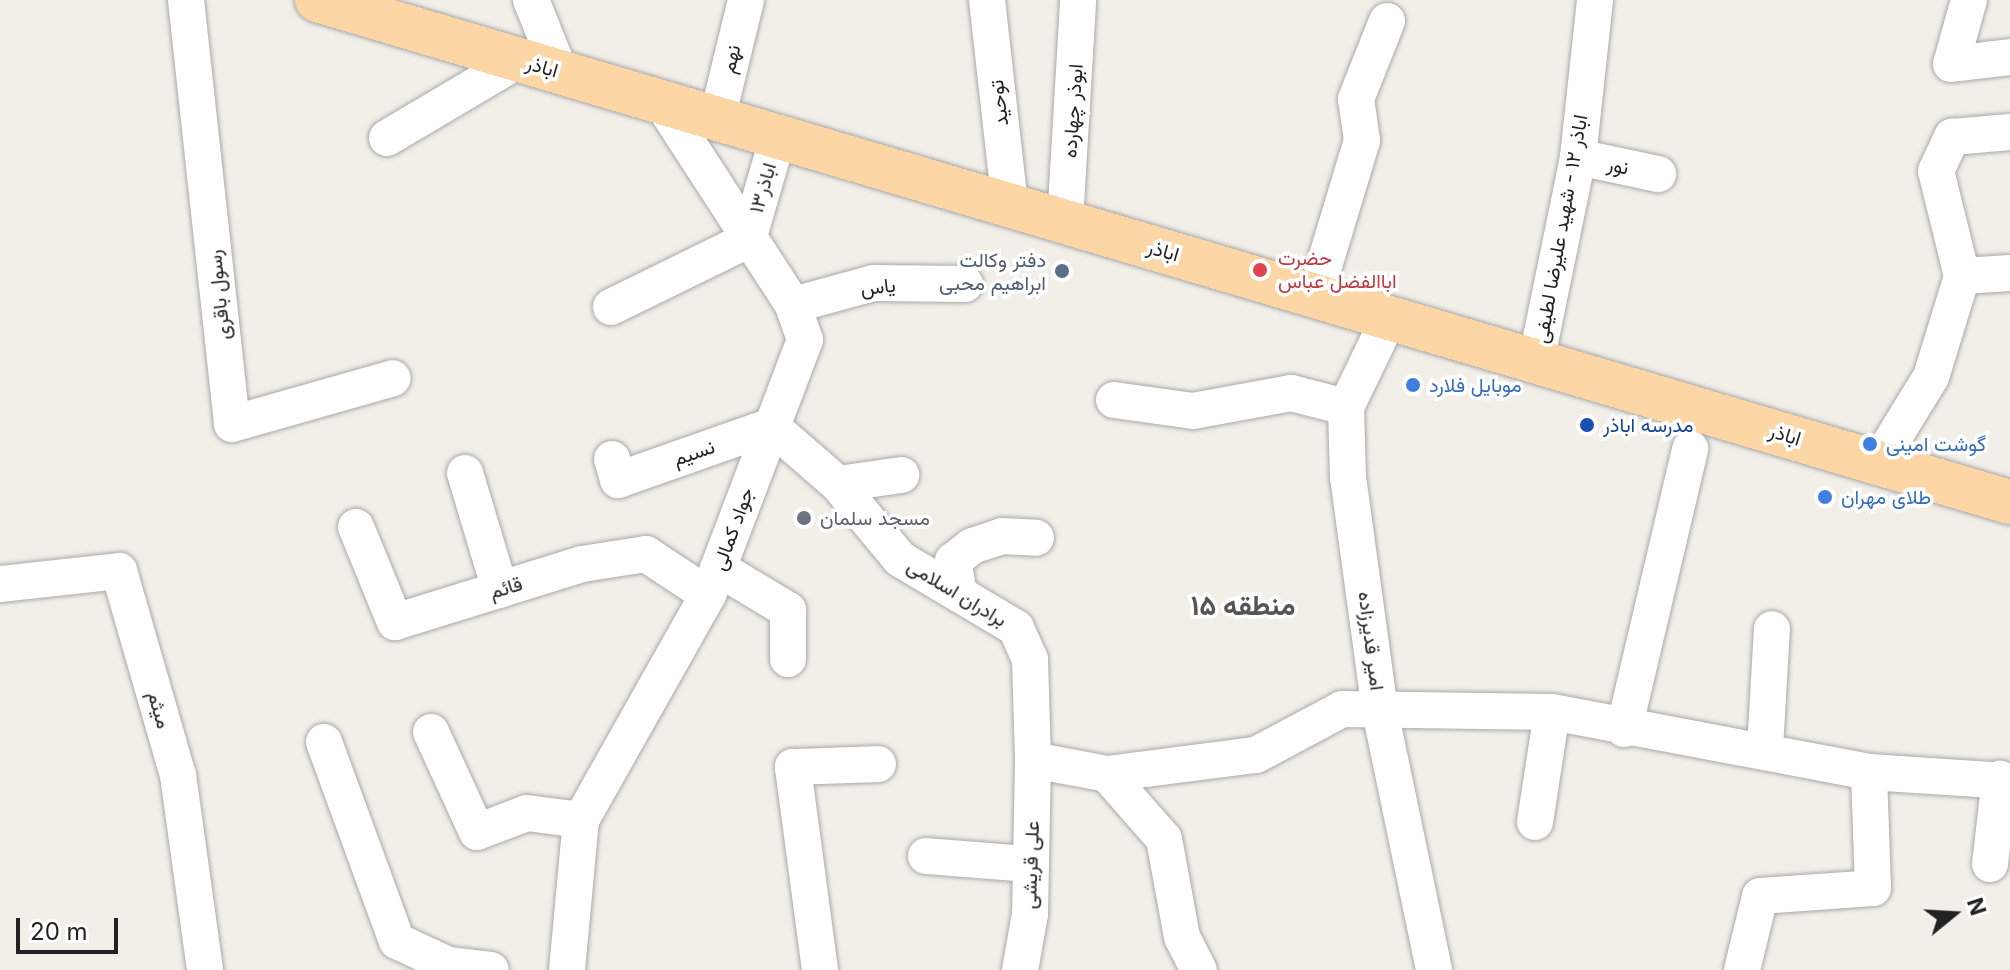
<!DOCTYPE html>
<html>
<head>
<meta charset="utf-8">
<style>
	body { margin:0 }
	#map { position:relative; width:2010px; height:970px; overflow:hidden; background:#f2efe9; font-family:Inter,Vazirmatn,sans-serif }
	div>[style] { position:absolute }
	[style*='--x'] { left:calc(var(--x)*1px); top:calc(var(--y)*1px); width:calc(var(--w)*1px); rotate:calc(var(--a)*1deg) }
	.roads { filter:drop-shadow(0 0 2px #a9a9a9) drop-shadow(0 0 2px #a9a9a9) }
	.minor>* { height:36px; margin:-18px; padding:0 18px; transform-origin:18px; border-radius:18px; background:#fff }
	.major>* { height:44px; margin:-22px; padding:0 22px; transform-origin:22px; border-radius:22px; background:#fcd6a4 }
	.dots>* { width:22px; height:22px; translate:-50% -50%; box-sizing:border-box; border:4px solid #fff; border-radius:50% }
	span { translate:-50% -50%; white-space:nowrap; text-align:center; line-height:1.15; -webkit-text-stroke:7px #fff; paint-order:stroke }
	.street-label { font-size:20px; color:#222 }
	.health-label { font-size:20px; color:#be3a42 }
	.left { translate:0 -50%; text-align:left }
	.service-label { font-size:20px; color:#4e5e75 }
	.right { translate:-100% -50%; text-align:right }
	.shop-label { font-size:20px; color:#366cbe }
	.transit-label { font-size:20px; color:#164399 }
	.worship-label { font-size:20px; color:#5b616d }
	.district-label { font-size:28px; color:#555; font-weight:700 }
	.north { position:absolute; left:1914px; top:874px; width:80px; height:80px; -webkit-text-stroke:6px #fff; paint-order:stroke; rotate:72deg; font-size:22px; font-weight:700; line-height:32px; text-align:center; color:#222 }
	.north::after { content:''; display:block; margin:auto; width:28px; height:36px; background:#222; clip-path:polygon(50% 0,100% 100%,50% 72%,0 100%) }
	.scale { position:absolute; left:16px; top:918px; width:102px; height:36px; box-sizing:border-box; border:4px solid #222; border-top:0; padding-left:10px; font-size:24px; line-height:28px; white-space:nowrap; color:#222; -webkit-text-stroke:6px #fff; paint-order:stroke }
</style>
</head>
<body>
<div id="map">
	<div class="roads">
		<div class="minor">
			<div style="--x:186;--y:0;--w:426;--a:83.8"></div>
			<div style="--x:232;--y:424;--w:167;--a:-15.9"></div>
			<div style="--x:531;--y:0;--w:78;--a:68.1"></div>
			<div style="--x:987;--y:0;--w:206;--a:83.6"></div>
			<div style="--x:1969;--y:0;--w:66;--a:105.7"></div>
			<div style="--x:1951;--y:64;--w:59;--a:-6.8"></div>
			<div style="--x:717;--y:119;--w:122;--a:-76.3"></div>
			<div style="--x:387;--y:138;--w:153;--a:-30.6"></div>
			<div style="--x:1578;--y:157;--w:82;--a:12"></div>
			<div style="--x:1065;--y:222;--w:222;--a:-86.6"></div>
			<div style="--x:1962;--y:276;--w:108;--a:-103.9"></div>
			<div style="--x:1936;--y:171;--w:38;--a:-65"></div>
			<div style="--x:1952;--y:137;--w:58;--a:-4.9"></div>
			<div style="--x:1315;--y:296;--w:163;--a:-73.2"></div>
			<div style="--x:1362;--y:140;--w:41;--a:-98.3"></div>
			<div style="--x:1356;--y:99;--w:84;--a:-68.3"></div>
			<div style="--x:793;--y:305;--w:84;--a:-15.2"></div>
			<div style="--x:874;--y:283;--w:91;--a:0.6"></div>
			<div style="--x:611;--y:307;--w:153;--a:-26.1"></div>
			<div style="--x:748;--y:240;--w:107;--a:-73.8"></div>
			<div style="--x:1389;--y:318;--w:99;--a:115.8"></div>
			<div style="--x:1346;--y:407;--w:70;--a:88.4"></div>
			<div style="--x:1348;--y:477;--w:236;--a:82.2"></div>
			<div style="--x:1380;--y:711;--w:265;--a:78.2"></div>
			<div style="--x:1536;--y:362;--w:209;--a:-78.4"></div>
			<div style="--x:1578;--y:157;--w:158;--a:-83.8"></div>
			<div style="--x:1114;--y:400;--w:80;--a:7.9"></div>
			<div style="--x:1193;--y:411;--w:100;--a:-10.4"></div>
			<div style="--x:1291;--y:393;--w:57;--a:14.3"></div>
			<div style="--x:612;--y:459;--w:22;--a:74"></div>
			<div style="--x:618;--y:480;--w:162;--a:-19.4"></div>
			<div style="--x:771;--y:426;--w:89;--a:40.9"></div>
			<div style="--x:838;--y:484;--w:97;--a:50.4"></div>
			<div style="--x:900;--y:559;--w:135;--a:30.7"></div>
			<div style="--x:1016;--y:628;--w:34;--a:66"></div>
			<div style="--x:1030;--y:659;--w:101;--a:88.3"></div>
			<div style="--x:1033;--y:760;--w:154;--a:91.1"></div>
			<div style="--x:1030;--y:914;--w:57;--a:100.1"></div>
			<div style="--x:1878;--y:463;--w:101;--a:-58.4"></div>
			<div style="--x:1931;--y:377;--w:106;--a:-72.9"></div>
			<div style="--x:1962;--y:276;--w:48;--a:-3.6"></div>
			<div style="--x:465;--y:473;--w:122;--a:73.3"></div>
			<div style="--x:838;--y:484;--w:64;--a:-8.1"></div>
			<div style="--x:356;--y:527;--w:103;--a:67.7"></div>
			<div style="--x:395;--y:622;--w:196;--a:-17.2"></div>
			<div style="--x:582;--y:564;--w:65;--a:-8.9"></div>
			<div style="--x:646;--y:554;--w:74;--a:33.5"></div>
			<div style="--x:718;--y:568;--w:82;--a:31"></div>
			<div style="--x:788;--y:610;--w:49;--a:90"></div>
			<div style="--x:0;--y:584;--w:120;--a:-6.2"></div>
			<div style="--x:119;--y:571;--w:212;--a:73.9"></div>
			<div style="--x:178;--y:775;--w:197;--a:82.1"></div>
			<div style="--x:959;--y:594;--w:34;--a:-100"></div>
			<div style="--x:953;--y:561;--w:24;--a:-38"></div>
			<div style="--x:972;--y:546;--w:32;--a:-18"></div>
			<div style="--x:1002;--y:536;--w:34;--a:3"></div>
			<div style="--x:1624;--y:729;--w:288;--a:-76.7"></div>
			<div style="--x:431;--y:732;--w:110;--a:65.3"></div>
			<div style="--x:477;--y:832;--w:53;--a:-20.8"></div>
			<div style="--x:527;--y:813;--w:54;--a:7.4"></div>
			<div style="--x:324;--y:742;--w:212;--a:69.9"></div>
			<div style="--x:397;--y:941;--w:56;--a:25.2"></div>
			<div style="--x:448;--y:965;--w:43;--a:6.6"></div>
			<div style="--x:1765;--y:749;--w:120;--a:-86.7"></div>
			<div style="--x:1033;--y:760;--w:75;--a:10.7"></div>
			<div style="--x:1107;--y:774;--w:86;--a:48.8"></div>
			<div style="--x:1164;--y:839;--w:100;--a:79.6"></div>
			<div style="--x:1182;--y:937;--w:37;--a:63"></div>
			<div style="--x:1107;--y:774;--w:150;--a:-7.3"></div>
			<div style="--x:1256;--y:755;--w:98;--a:-28.1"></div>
			<div style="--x:1342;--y:709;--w:210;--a:0.8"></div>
			<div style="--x:1552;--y:712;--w:323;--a:10.7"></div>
			<div style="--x:1869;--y:772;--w:141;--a:3.7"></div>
			<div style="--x:1535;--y:822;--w:111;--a:-81.2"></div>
			<div style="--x:926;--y:856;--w:102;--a:4.5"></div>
			<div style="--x:1990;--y:864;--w:86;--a:-83.3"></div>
			<div style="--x:567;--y:970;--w:151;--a:-84.7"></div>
			<div style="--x:581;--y:820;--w:258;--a:-60.6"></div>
			<div style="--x:708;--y:595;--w:273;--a:-69.2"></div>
			<div style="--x:805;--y:340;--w:37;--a:-109"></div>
			<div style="--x:793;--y:305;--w:241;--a:-123"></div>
			<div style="--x:820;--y:970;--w:205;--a:-97.6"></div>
			<div style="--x:793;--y:767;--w:85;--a:-2"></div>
			<div style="--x:1742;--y:970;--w:76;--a:-76.3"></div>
			<div style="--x:1760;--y:896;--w:113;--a:-4"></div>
			<div style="--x:1873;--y:888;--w:116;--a:-92"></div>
		</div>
		<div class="major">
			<div style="--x:317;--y:0;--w:1766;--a:16.52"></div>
		</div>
	</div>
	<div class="dots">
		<div style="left:1260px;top:270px;background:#e0444e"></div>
		<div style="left:1062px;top:271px;background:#5c6f8a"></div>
		<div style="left:1413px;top:385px;background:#3f7fe0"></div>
		<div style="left:1587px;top:425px;background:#1a4fb4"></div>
		<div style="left:1870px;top:444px;background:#3f7fe0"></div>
		<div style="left:1825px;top:497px;background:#3f7fe0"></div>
		<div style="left:804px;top:518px;background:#6b7280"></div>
	</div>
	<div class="street-label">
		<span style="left:731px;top:59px;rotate:-76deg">نهم</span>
		<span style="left:542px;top:67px;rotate:16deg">اباذر</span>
		<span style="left:999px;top:103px;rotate:-97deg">توحید</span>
		<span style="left:1073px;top:111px;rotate:-86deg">ابوذر چهارده</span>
		<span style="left:1618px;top:166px;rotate:12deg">نور</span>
		<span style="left:763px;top:188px;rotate:-74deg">اباذر۱۳</span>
		<span style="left:1561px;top:229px;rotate:-80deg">اباذر ۱۲ - شهید علیرضا لطیفی</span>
		<span style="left:1163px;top:251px;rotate:16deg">اباذر</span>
		<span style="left:878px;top:287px;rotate:-6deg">یاس</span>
		<span style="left:219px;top:295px;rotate:-96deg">رسول باقری</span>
		<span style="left:1785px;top:435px;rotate:17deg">اباذر</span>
		<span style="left:694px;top:453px;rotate:-19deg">نسیم</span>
		<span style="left:733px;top:529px;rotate:-70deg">جواد کمالی</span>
		<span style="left:506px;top:588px;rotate:-17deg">قائم</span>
		<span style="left:957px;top:593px;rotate:31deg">برادران اسلامی</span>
		<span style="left:1371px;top:641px;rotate:83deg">امیر قدیرزاده</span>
		<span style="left:159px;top:710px;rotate:74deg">میثم</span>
		<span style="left:1031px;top:865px;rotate:-88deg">علی قریشی</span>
	</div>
	<div class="health-label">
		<span class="left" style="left:1278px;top:270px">حضرت<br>اباالفضل عباس</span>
	</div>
	<div class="service-label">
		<span class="right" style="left:1046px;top:272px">دفتر وکالت<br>ابراهیم محبی</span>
	</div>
	<div class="shop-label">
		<span class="left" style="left:1429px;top:385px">موبایل فلارد</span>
		<span class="left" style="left:1886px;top:444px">گوشت امینی</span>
		<span class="left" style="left:1841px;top:497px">طلای مهران</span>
	</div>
	<div class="transit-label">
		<span class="left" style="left:1603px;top:425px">مدرسه اباذر</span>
	</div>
	<div class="worship-label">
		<span class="left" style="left:820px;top:518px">مسجد سلمان</span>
	</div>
	<div class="district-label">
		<span style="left:1243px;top:605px">منطقه ۱۵</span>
	</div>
	<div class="north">N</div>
	<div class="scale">20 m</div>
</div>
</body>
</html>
